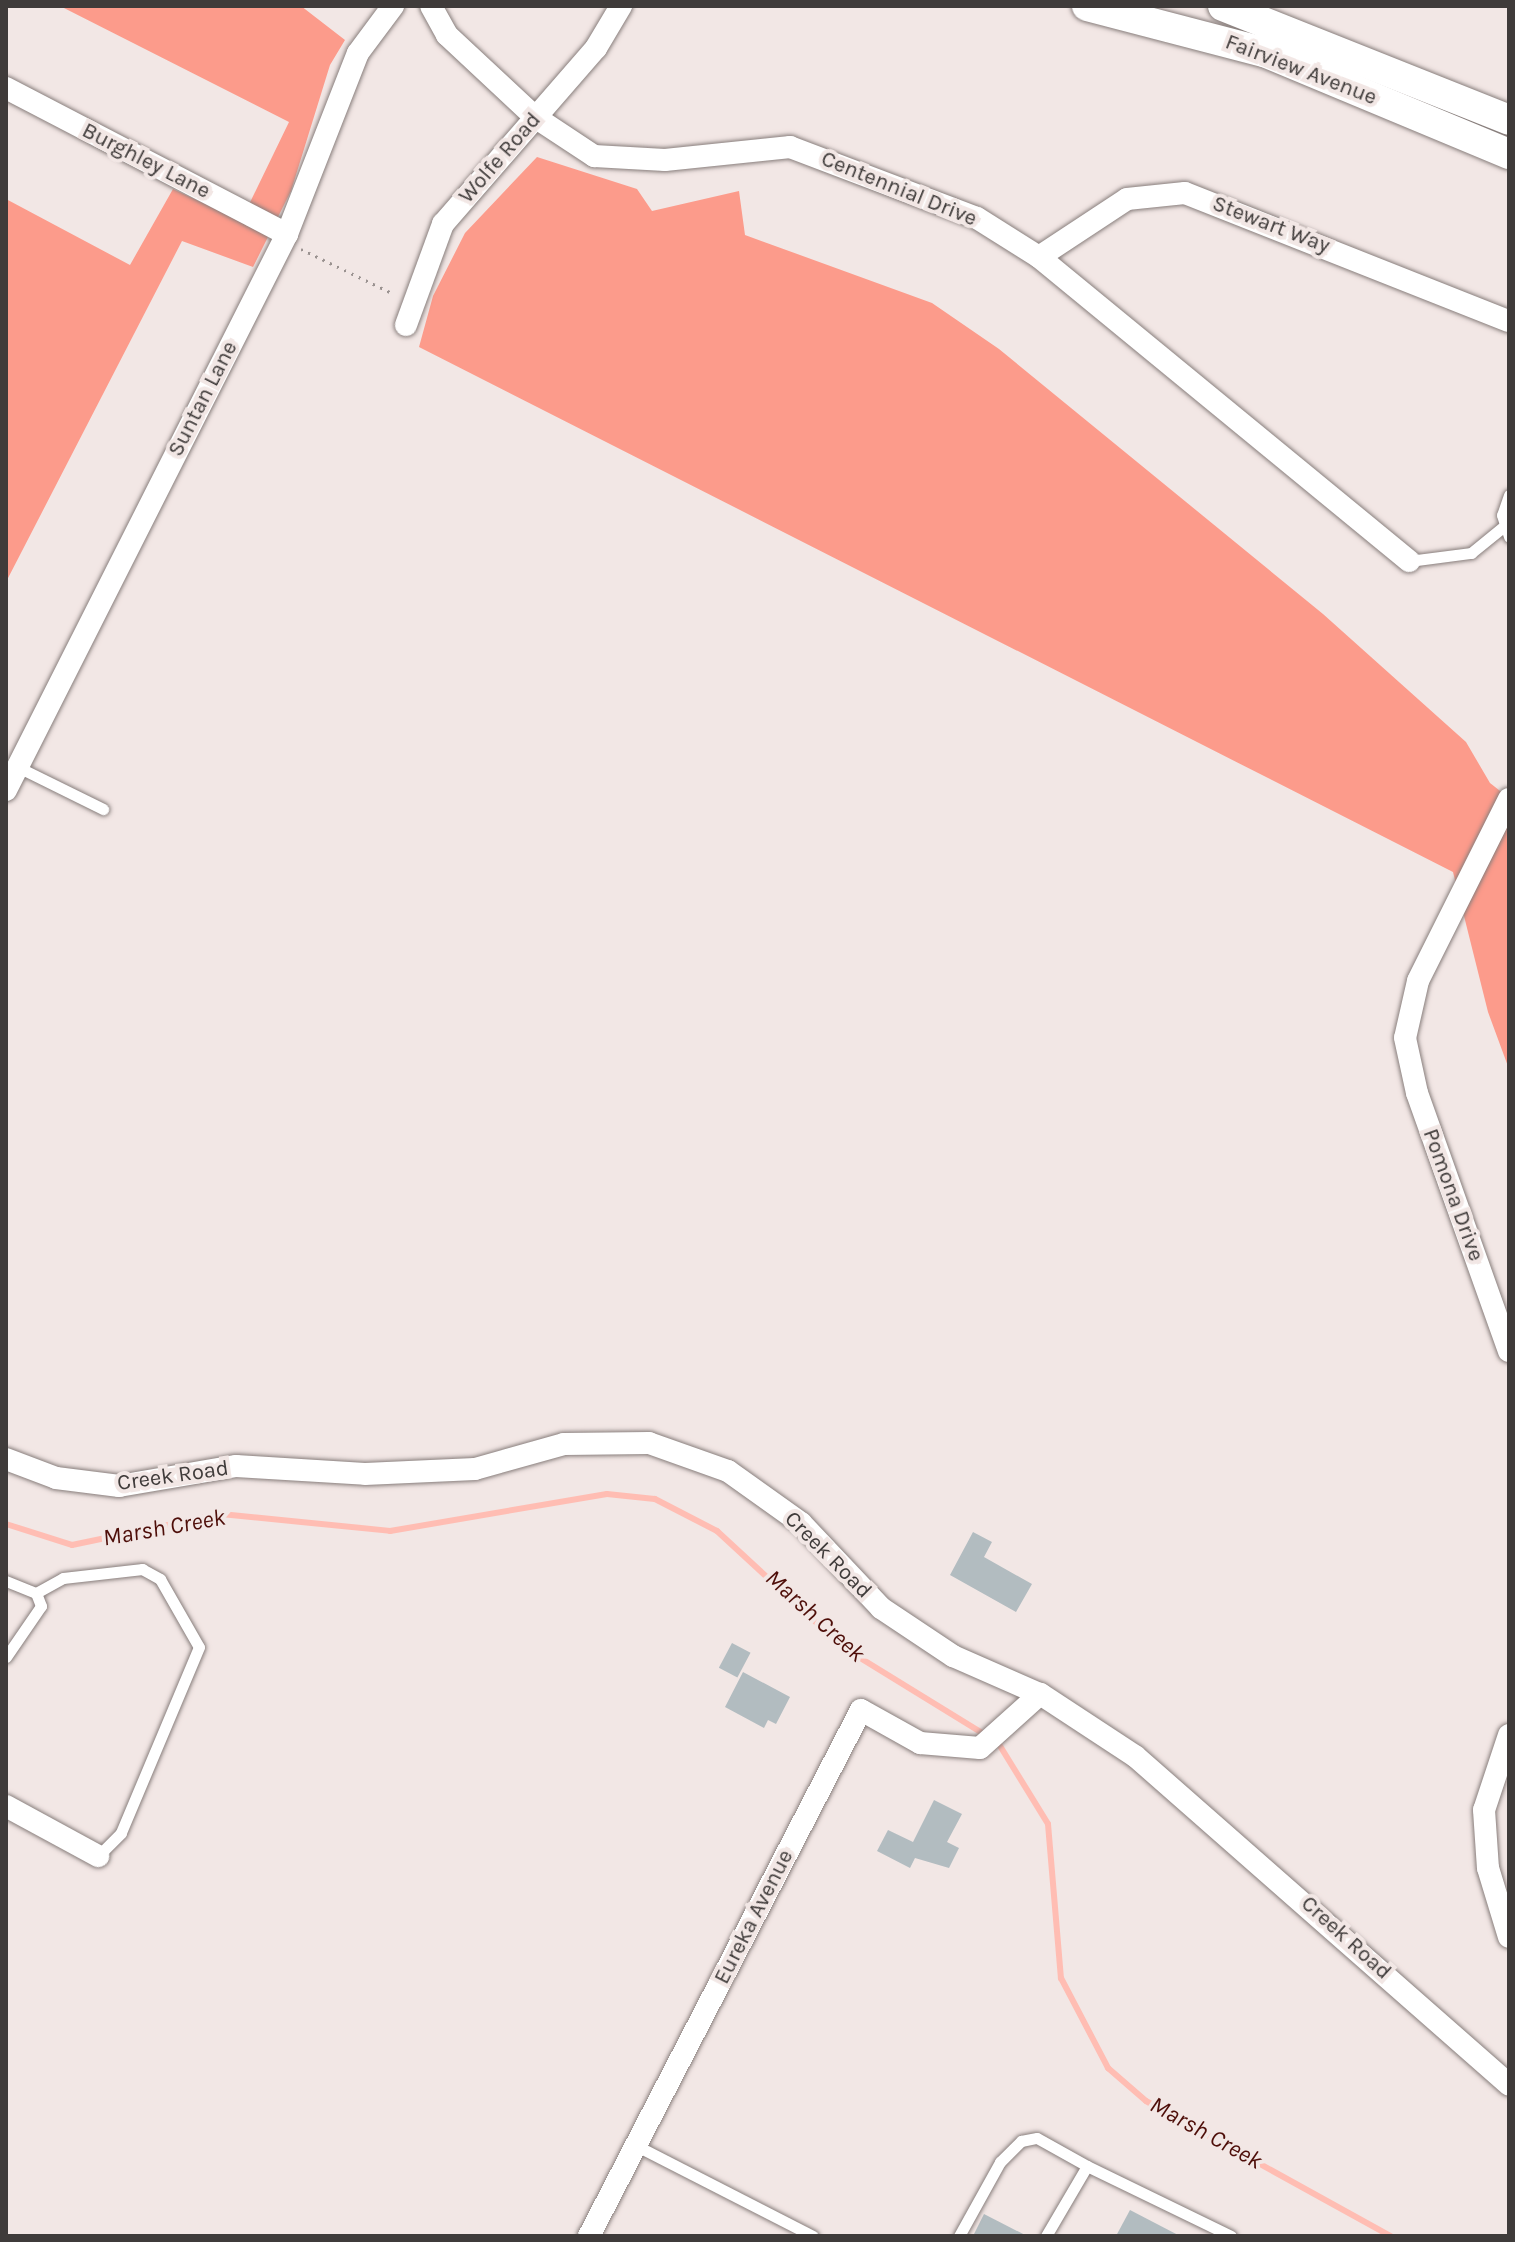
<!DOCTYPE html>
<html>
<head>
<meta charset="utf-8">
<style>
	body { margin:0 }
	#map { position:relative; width:1515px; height:2242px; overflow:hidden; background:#f2e7e5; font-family:Karla,sans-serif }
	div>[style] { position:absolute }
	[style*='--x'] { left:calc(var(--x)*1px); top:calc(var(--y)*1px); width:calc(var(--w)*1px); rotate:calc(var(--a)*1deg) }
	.green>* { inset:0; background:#fc9b8b }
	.stream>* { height:6px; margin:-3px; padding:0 3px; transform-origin:3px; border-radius:3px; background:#ffbdb3 }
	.building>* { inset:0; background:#b2bcc0; transform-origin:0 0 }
	.path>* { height:3px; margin-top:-1.5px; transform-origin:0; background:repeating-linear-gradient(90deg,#9a9290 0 2px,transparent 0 8px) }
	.roads { filter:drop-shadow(0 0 2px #887e7c) drop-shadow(0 0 2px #887e7c) }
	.lane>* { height:11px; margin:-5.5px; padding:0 5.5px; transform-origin:5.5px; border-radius:5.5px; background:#fff }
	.street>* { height:22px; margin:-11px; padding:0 11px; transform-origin:11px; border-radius:11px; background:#fff }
	.secondary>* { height:30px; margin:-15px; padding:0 15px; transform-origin:15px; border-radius:15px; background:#fff }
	span { translate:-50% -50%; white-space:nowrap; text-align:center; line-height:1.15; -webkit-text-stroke:8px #f2e7e5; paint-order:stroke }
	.street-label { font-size:22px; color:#3f3b3a }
	.water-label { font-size:24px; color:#4e0e09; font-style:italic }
	.frame { position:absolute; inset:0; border:8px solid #3f3b3a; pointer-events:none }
</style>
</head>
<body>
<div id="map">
	<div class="green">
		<div style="clip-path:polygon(60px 6px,301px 6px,345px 40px,330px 65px,291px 191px,253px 267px,182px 241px,6px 582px,6px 199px,130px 265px,173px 189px,241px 221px,289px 122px)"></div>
		<div style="clip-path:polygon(537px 157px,637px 189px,652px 211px,739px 191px,745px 235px,932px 303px,999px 349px,1323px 614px,1466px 742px,1490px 783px,1509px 798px,1509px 1069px,1488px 1012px,1453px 872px,419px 347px,433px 296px,465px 233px)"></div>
	</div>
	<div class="stream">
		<div style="--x:6;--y:1524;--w:69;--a:17.7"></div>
		<div style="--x:72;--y:1545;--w:152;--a:-11.8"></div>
		<div style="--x:221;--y:1514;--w:170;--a:5.7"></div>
		<div style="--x:390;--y:1531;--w:220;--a:-9.7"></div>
		<div style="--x:607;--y:1494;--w:48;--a:5.9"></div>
		<div style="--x:655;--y:1499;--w:70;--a:27.3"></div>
		<div style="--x:717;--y:1531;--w:173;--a:42.7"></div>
		<div style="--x:844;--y:1648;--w:168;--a:31.6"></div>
		<div style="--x:997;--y:1741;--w:97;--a:58.4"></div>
		<div style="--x:1048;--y:1824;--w:155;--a:85.2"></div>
		<div style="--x:1061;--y:1978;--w:102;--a:62.4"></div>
		<div style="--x:1108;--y:2068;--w:50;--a:41"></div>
		<div style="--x:1146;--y:2101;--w:280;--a:28.9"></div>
	</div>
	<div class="building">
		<div style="clip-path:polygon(973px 1532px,992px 1542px,984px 1557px,1032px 1584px,1016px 1612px,950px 1575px)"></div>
		<div style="left:732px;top:1643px;width:21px;height:28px;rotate:28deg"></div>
		<div style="clip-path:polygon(743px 1672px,790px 1697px,776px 1724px,768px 1720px,764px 1728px,725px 1707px)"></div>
		<div style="clip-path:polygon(934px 1800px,962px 1814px,947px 1842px,959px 1848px,949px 1868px,915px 1858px,910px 1868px,877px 1851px,888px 1830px,913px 1842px)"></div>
		<div style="clip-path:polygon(1130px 2210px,1180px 2236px,1116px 2236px)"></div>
		<div style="clip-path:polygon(984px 2214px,1027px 2236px,973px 2236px)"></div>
	</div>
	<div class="path">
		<div style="--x:301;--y:249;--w:103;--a:25.8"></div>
	</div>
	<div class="roads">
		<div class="lane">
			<div style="--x:1509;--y:495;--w:21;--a:109"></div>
			<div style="--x:1502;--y:515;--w:23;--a:72"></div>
			<div style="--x:1409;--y:561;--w:63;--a:-7.4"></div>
			<div style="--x:1471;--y:553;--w:41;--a:-39.1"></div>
			<div style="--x:18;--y:767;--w:95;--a:26.3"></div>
			<div style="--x:6;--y:1581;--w:32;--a:22"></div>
			<div style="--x:36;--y:1593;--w:14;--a:69"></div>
			<div style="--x:41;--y:1606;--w:62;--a:124.5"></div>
			<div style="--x:36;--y:1593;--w:31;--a:-29"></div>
			<div style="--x:63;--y:1578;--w:80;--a:-6.5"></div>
			<div style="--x:142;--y:1569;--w:21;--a:29"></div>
			<div style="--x:160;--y:1579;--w:78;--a:60.2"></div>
			<div style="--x:199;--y:1647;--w:202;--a:112.8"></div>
			<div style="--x:121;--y:1833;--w:33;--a:135"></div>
			<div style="--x:635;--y:2145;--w:200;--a:27.1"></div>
			<div style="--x:1087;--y:2166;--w:160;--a:25.9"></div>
			<div style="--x:959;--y:2236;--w:85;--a:-61"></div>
			<div style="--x:1000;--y:2162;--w:30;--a:-45"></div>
			<div style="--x:1021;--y:2141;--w:16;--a:-11"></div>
			<div style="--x:1037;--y:2138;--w:57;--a:29.2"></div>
			<div style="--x:1087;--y:2166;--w:81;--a:120.4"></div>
		</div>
		<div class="street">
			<div style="--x:431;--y:6;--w:33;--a:61"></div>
			<div style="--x:447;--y:35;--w:120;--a:43"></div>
			<div style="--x:535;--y:117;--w:71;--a:33.5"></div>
			<div style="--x:594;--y:156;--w:71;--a:3.2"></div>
			<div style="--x:665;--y:160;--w:126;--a:-5.9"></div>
			<div style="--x:790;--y:147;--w:200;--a:20.8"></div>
			<div style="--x:977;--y:218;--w:73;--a:32.2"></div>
			<div style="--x:1039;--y:257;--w:479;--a:39.4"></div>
			<div style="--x:6;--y:88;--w:317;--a:27.5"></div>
			<div style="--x:1039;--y:257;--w:105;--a:-33.4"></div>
			<div style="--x:1127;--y:199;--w:58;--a:-5.9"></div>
			<div style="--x:1185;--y:193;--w:348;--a:21.6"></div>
			<div style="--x:406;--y:325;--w:108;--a:-69.9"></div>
			<div style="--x:443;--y:224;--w:233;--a:-49"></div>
			<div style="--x:596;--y:48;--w:49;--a:-59.2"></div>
			<div style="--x:6;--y:790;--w:623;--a:-63.19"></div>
			<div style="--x:287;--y:234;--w:194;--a:-68.6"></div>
			<div style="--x:358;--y:53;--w:59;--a:-53.3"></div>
			<div style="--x:1509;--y:799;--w:203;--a:116.6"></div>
			<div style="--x:1418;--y:981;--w:58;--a:102.8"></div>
			<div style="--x:1405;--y:1038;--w:56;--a:77.7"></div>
			<div style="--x:1417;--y:1093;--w:274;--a:70.4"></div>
			<div style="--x:6;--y:1459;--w:53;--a:20.8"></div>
			<div style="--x:56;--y:1478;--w:64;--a:7.2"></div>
			<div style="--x:119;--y:1486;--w:119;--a:-9.7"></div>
			<div style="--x:236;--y:1466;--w:129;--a:3.5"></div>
			<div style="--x:365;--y:1474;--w:110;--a:-2.6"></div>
			<div style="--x:475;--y:1469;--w:92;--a:-15.7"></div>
			<div style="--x:564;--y:1444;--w:85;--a:-0.7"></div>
			<div style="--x:649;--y:1443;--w:84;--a:19.5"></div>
			<div style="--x:728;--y:1471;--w:90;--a:35.5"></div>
			<div style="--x:801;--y:1523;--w:117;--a:46.7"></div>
			<div style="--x:881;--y:1608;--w:87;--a:33.7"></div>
			<div style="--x:953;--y:1656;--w:97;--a:23.7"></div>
			<div style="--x:1042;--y:1695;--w:111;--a:33.3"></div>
			<div style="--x:1135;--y:1756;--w:498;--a:41.3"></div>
			<div style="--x:1509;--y:1735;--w:79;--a:108.4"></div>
			<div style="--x:1484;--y:1810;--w:58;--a:86.1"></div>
			<div style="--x:1488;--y:1868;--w:72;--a:73.1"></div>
			<div style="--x:6;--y:1806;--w:105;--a:28.5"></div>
			<div style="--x:589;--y:2236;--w:592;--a:-62.66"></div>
			<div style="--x:861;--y:1710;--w:68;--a:29.2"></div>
			<div style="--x:920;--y:1743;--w:60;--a:4.8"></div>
			<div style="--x:980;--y:1748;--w:81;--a:-42"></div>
		</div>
		<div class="secondary">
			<div style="--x:1087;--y:6;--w:183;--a:14.6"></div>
			<div style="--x:1264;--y:52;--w:265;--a:22.6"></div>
			<div style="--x:1223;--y:6;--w:308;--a:21.7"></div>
		</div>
	</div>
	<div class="street-label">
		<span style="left:1301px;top:70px;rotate:21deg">Fairview Avenue</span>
		<span style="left:500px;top:158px;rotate:-49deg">Wolfe Road</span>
		<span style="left:146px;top:161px;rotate:27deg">Burghley Lane</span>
		<span style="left:899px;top:189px;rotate:22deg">Centennial Drive</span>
		<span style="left:1271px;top:225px;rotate:21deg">Stewart Way</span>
		<span style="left:203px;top:399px;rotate:-63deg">Suntan Lane</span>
		<span style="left:1453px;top:1195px;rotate:70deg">Pomona Drive</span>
		<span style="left:173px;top:1476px;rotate:-8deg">Creek Road</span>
		<span style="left:828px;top:1555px;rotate:45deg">Creek Road</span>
		<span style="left:754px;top:1917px;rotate:-63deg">Eureka Avenue</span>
		<span style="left:1346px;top:1938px;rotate:42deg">Creek Road</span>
	</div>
	<div class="water-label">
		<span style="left:164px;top:1528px;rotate:-10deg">Marsh Creek</span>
		<span style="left:815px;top:1616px;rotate:42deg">Marsh Creek</span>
		<span style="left:1206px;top:2133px;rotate:29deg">Marsh Creek</span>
	</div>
	<div class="frame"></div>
</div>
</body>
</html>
